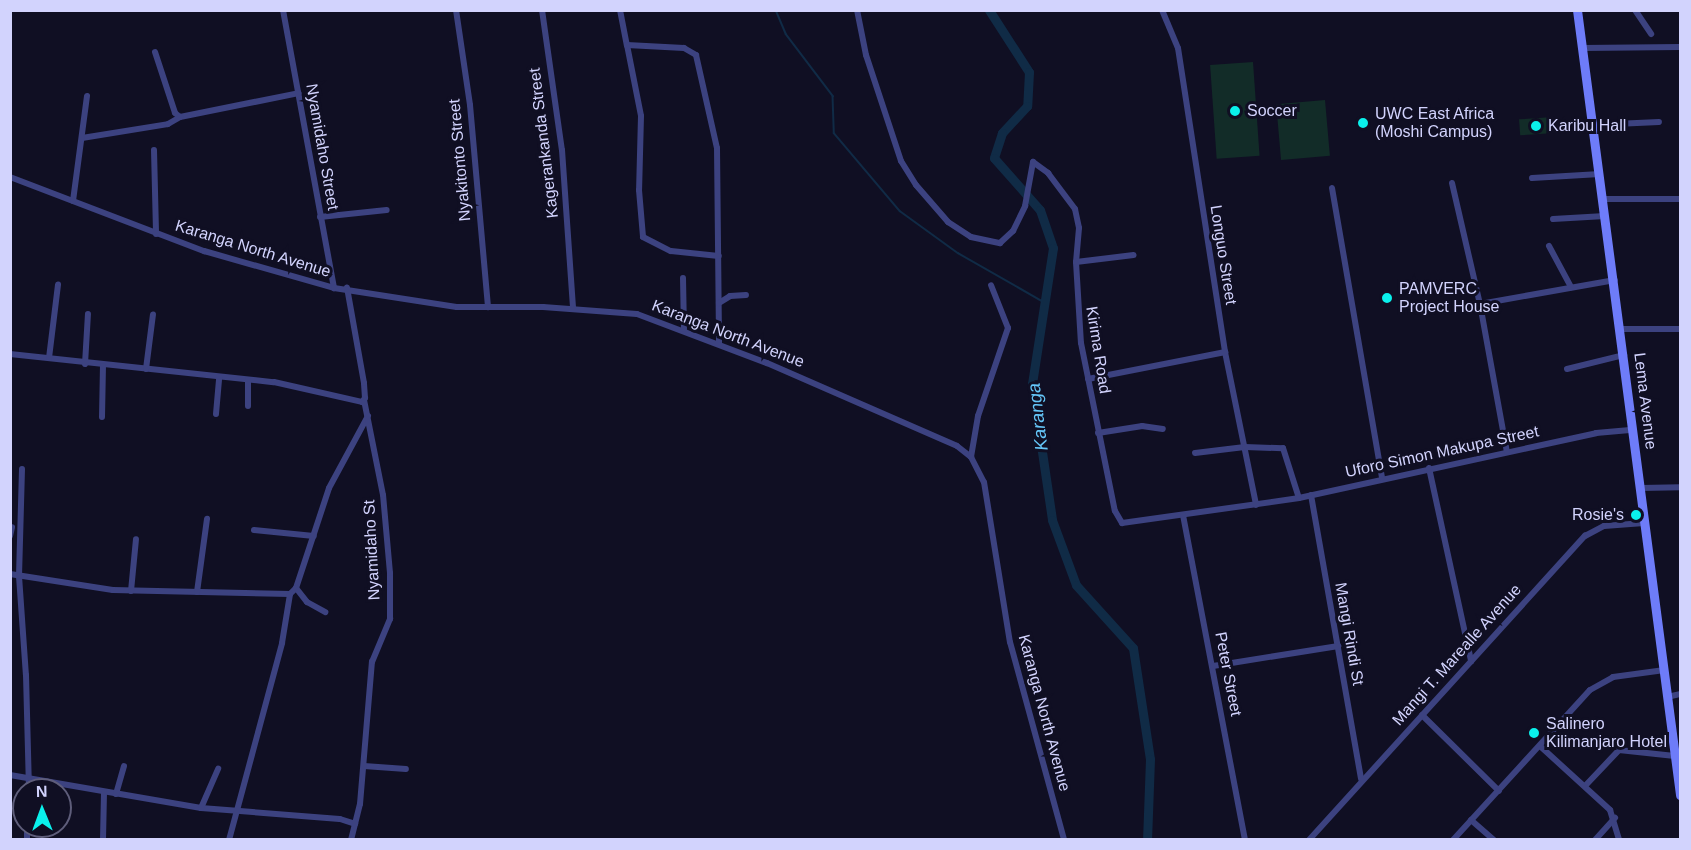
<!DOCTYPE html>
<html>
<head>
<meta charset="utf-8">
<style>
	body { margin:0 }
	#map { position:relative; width:1691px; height:850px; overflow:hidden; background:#100f23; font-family:Helvetica,sans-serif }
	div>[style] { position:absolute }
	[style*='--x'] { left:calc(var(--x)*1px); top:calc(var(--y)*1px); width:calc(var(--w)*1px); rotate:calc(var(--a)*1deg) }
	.green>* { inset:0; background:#122c28; transform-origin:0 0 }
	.stream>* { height:1.5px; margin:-0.75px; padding:0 0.75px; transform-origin:0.75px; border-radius:0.75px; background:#102b46 }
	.river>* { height:9px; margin:-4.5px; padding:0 4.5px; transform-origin:4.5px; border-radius:4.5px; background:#102b46 }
	.minor>* { height:6px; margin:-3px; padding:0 3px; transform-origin:3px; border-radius:3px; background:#3c4280 }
	.secondary>* { height:9px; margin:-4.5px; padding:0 4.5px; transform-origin:4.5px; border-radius:4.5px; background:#6e7cf9 }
	.dots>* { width:16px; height:16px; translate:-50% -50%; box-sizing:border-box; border:3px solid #100f23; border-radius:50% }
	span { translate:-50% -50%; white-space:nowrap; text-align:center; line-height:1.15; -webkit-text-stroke:6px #100f23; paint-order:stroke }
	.poi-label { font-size:16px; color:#d2d3fd }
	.left { translate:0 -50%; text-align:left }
	.right { translate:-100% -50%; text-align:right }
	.street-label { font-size:16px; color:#d2d3fd }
	.water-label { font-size:18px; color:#65c6f8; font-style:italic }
	.frame { position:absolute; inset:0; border:12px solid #d2d3fd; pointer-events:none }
	.north { position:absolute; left:12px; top:778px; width:60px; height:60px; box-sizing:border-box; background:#100f23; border:2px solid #5e5d7a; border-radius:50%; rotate:359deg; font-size:16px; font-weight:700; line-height:24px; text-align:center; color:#d2d3fd }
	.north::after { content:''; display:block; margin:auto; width:21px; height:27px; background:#0af1ec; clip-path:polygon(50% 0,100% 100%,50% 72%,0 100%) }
</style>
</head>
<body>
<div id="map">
	<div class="green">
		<div style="left:1253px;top:62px;width:94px;height:43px;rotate:86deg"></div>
		<div style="left:1325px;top:100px;width:56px;height:49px;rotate:85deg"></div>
		<div style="left:1553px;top:117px;width:16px;height:34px;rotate:86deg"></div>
	</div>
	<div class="stream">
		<div style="--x:776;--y:10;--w:26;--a:67"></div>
		<div style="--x:786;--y:34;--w:78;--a:52.8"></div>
		<div style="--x:833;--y:96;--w:37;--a:88"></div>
		<div style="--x:834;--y:133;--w:102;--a:49.8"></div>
		<div style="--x:900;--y:211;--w:72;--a:35.9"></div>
		<div style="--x:958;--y:253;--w:97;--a:29.7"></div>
	</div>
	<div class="river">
		<div style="--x:989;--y:10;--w:74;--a:57.2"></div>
		<div style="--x:1029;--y:72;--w:34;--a:93"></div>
		<div style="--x:1027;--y:106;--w:37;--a:133"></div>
		<div style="--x:1002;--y:133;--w:26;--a:108"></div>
		<div style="--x:994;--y:158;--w:69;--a:48.5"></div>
		<div style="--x:1040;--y:210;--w:40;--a:71.1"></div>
		<div style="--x:1053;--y:248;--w:138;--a:98.8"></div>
		<div style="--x:1032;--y:384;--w:137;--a:81.6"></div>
		<div style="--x:1052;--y:520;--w:69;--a:69.7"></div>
		<div style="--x:1076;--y:585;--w:85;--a:47.9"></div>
		<div style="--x:1133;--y:648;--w:112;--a:81.3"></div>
		<div style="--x:1150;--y:759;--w:81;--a:92.1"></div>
	</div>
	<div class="minor">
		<div style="--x:283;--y:10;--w:283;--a:79.6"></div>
		<div style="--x:456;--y:10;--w:96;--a:81.6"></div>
		<div style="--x:470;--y:105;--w:203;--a:84.9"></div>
		<div style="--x:542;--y:10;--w:141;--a:81.9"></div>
		<div style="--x:562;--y:150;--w:159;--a:86"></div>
		<div style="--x:620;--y:10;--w:36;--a:79"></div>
		<div style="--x:627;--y:45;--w:57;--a:3"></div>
		<div style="--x:684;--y:48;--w:14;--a:30"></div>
		<div style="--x:696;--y:55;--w:95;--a:77.3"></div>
		<div style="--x:717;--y:148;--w:196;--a:89.4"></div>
		<div style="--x:857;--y:10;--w:46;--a:78.7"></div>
		<div style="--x:866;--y:55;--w:112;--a:71.7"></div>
		<div style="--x:901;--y:161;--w:28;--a:58"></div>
		<div style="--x:916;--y:185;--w:49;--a:49.1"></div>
		<div style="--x:948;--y:222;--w:27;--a:33"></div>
		<div style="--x:971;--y:237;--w:30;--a:12"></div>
		<div style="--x:1000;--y:243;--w:18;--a:-43"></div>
		<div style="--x:1013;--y:231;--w:28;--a:-64"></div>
		<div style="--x:1025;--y:206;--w:45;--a:-79.7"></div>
		<div style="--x:1033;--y:162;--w:19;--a:36"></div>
		<div style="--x:1048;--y:173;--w:45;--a:53.1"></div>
		<div style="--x:1075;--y:209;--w:19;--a:78"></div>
		<div style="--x:1079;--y:228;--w:34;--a:95"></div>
		<div style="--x:1076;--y:262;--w:81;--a:86.5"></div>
		<div style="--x:1081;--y:343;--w:171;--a:78.6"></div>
		<div style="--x:1115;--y:511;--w:14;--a:60"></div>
		<div style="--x:1122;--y:523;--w:179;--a:-8"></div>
		<div style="--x:1299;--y:498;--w:304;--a:-12.3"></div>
		<div style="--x:1596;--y:433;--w:37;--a:-5"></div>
		<div style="--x:1162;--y:10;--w:41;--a:67.2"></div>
		<div style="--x:1178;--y:48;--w:308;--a:81.2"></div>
		<div style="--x:1225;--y:352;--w:156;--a:78.5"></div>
		<div style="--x:1635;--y:10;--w:29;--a:56"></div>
		<div style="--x:627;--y:45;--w:72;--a:78.8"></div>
		<div style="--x:641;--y:116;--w:74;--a:91.5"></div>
		<div style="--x:639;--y:190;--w:47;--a:85.1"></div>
		<div style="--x:643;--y:237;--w:31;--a:27"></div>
		<div style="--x:671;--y:251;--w:48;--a:5.9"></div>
		<div style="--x:1582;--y:48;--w:98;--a:-0.6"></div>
		<div style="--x:155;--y:52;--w:64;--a:71.8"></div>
		<div style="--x:175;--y:113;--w:6;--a:39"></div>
		<div style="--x:180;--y:117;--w:121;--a:-11.4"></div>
		<div style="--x:1593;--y:125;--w:66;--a:-2.6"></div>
		<div style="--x:82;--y:138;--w:87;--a:-9.2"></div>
		<div style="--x:168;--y:124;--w:14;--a:-30"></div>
		<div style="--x:154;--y:150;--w:84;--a:88.6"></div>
		<div style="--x:10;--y:177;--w:208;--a:20.9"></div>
		<div style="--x:204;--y:251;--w:135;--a:15.9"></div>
		<div style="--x:334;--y:288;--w:124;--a:8.8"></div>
		<div style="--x:457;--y:307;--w:86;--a:0"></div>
		<div style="--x:543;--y:307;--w:94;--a:4.3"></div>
		<div style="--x:637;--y:314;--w:139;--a:20.7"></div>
		<div style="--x:767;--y:363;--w:207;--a:23.6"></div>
		<div style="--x:957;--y:446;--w:18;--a:38"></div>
		<div style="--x:971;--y:457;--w:28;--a:63"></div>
		<div style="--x:984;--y:482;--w:162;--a:80.8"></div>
		<div style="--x:1010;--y:642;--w:205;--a:74.7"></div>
		<div style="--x:1532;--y:178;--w:68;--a:-3.4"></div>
		<div style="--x:1452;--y:183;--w:124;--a:77"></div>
		<div style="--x:1480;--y:304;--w:150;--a:79.7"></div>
		<div style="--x:1332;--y:188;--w:294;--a:80.2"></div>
		<div style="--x:1604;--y:199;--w:76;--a:0"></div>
		<div style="--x:73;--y:201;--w:106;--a:-82.4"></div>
		<div style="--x:320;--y:217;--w:67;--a:-6"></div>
		<div style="--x:1553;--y:219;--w:52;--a:-3.3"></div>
		<div style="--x:1549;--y:246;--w:47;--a:61.8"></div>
		<div style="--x:1076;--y:262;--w:58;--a:-6.9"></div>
		<div style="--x:683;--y:278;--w:51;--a:88.9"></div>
		<div style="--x:719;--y:303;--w:13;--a:-32"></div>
		<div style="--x:730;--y:296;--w:16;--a:-4"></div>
		<div style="--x:1480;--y:304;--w:137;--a:-10.1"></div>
		<div style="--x:1621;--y:329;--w:59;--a:0"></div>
		<div style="--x:10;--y:354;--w:265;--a:6.1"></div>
		<div style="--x:274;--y:382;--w:90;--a:12.8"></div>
		<div style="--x:362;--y:402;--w:5;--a:-53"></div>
		<div style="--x:365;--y:398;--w:15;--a:-94"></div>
		<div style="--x:364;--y:383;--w:97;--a:-100.1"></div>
		<div style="--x:49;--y:358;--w:74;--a:-83"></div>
		<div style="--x:85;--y:364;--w:50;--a:-86.6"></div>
		<div style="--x:146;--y:369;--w:55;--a:-82.7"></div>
		<div style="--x:1567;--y:369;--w:59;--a:-13.8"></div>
		<div style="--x:1088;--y:379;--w:140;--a:-11.1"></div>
		<div style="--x:248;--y:406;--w:26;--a:-90"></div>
		<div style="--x:216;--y:414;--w:37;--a:-85"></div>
		<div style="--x:102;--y:417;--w:51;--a:-88.9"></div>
		<div style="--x:1098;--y:433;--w:45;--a:-9"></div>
		<div style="--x:1142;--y:426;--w:21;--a:8"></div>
		<div style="--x:1195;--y:453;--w:50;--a:-6.8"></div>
		<div style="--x:1245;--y:447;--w:38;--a:2"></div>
		<div style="--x:1283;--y:448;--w:52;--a:72.3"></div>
		<div style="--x:971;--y:457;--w:42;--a:-80.3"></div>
		<div style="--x:978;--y:416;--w:93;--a:-71.2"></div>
		<div style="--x:1008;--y:328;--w:46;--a:-111.6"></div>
		<div style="--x:1429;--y:468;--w:198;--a:77.7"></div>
		<div style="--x:22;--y:469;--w:107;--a:91.6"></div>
		<div style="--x:19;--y:576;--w:99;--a:86"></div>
		<div style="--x:26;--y:675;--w:115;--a:88.5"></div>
		<div style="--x:1641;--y:488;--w:39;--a:-1"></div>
		<div style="--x:1311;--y:495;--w:288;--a:80"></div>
		<div style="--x:1183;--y:515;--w:331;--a:79.2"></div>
		<div style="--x:254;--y:530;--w:60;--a:5.7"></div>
		<div style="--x:10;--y:536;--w:9;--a:-77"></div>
		<div style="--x:10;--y:574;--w:104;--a:8.8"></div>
		<div style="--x:113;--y:590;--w:177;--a:1.3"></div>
		<div style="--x:290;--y:594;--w:8;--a:-45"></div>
		<div style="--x:296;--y:588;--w:105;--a:-71.7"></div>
		<div style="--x:329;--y:488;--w:82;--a:-61.6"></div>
		<div style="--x:296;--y:588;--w:18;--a:52"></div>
		<div style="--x:307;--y:602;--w:21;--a:29"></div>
		<div style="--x:131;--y:591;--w:52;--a:-84.5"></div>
		<div style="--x:197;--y:592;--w:74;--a:-82.2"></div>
		<div style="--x:1213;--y:666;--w:127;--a:-9.1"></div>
		<div style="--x:1667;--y:697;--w:13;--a:-13"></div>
		<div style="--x:1422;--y:715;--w:108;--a:44.6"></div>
		<div style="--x:1540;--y:746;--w:95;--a:42.4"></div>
		<div style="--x:1610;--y:810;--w:31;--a:73"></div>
		<div style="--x:364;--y:766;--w:42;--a:4.1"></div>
		<div style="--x:10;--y:775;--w:194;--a:9.8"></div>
		<div style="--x:201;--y:808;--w:139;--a:4.5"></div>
		<div style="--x:340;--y:819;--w:16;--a:18"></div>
		<div style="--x:1585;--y:786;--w:50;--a:-46.6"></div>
		<div style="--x:1619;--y:750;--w:56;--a:6.1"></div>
		<div style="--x:116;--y:794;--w:29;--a:-74"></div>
		<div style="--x:201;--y:808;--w:43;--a:-66.4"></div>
		<div style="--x:1471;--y:820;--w:30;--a:41"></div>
		<div style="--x:27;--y:840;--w:14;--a:-90"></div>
		<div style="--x:103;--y:840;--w:48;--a:-88.8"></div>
		<div style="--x:229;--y:840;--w:204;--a:-74.9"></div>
		<div style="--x:282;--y:643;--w:50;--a:-80.7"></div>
		<div style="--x:351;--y:840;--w:37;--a:-76"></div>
		<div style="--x:360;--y:804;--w:143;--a:-85.2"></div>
		<div style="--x:372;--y:662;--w:47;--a:-67.3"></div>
		<div style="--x:390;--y:619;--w:46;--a:-90"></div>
		<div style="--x:390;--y:573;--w:78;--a:-95.1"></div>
		<div style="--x:383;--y:495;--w:97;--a:-101.3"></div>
		<div style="--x:1309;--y:840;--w:411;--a:-47.8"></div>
		<div style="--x:1585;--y:536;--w:21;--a:-28"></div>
		<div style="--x:1604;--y:526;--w:40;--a:-4.3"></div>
		<div style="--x:1453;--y:840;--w:203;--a:-47.6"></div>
		<div style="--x:1590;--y:690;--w:26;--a:-29"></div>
		<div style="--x:1613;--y:677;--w:52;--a:-7.7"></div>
		<div style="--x:1595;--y:840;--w:30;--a:-48"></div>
	</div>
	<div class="secondary">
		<div style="--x:1577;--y:10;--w:792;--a:82.52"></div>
	</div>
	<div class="dots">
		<div style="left:1235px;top:111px;background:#0af1ec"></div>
		<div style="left:1363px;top:123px;background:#0af1ec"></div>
		<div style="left:1536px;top:126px;background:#0af1ec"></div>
		<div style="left:1387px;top:298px;background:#0af1ec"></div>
		<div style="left:1636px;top:515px;background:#0af1ec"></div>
		<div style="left:1534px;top:733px;background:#0af1ec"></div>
	</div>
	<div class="poi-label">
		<span class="left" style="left:1247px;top:111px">Soccer</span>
		<span class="left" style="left:1375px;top:123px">UWC East Africa<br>(Moshi Campus)</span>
		<span class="left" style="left:1548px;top:126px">Karibu Hall</span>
		<span class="left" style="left:1399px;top:298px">PAMVERC<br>Project House</span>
		<span class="right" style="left:1624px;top:515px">Rosie's</span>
		<span class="left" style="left:1546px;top:733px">Salinero<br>Kilimanjaro Hotel</span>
	</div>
	<div class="street-label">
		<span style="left:544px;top:143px;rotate:-97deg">Kagerankanda Street</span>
		<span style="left:322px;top:147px;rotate:80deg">Nyamidaho Street</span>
		<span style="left:460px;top:160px;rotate:-95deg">Nyakitonto Street</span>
		<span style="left:253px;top:249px;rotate:17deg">Karanga North Avenue</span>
		<span style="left:1223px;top:255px;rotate:81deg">Longuo Street</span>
		<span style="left:728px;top:334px;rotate:21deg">Karanga North Avenue</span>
		<span style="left:1098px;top:350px;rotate:81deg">Kirima Road</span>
		<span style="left:1645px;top:401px;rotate:83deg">Lema Avenue</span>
		<span style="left:1442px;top:452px;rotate:-12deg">Uforo Simon Makupa Street</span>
		<span style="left:372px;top:550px;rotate:-93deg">Nyamidaho St</span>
		<span style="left:1349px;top:634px;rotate:80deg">Mangi Rindi St</span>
		<span style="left:1457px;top:655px;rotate:-48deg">Mangi T. Marealle Avenue</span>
		<span style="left:1228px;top:674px;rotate:79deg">Peter Street</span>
		<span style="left:1044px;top:713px;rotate:75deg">Karanga North Avenue</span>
	</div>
	<div class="water-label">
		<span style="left:1038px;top:417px;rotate:-97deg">Karanga</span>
	</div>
	<div class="frame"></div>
	<div class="north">N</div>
</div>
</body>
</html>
